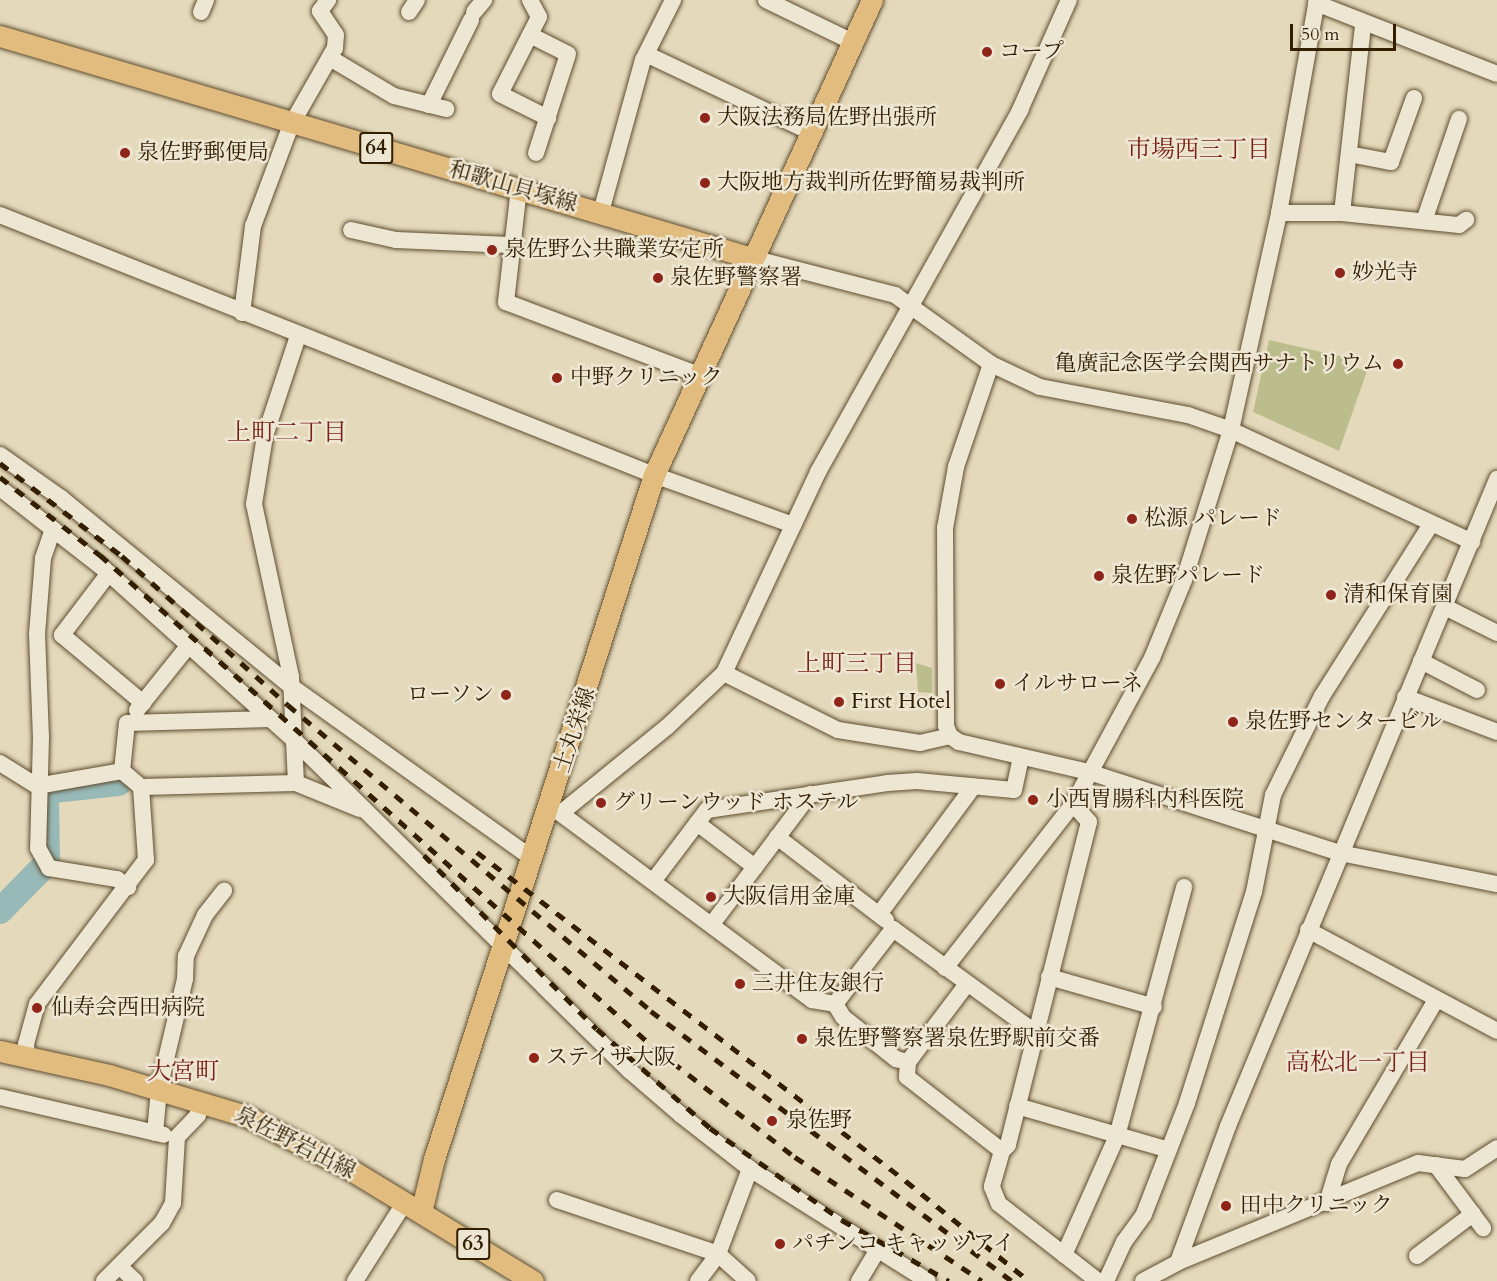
<!DOCTYPE html>
<html>
<head>
<meta charset="utf-8">
<style>
	body { margin:0 }
	#map { position:relative; width:1497px; height:1281px; overflow:hidden; background:#e4d9bb; font-family:Cardo,"Noto Serif JP",serif }
	div>[style] { position:absolute }
	[style*='--x'] { left:calc(var(--x)*1px); top:calc(var(--y)*1px); width:calc(var(--w)*1px); rotate:calc(var(--a)*1deg) }
	.green>* { inset:0; background:#bbbd8c }
	.river>* { height:26px; margin:-13px; padding:0 13px; transform-origin:13px; border-radius:13px; background:#97b9b7 }
	.roads { filter:drop-shadow(0 0 2px #5f4d2f) drop-shadow(0 0 2px #5f4d2f) }
	.minor>* { height:16px; margin:-8px; padding:0 8px; transform-origin:8px; border-radius:8px; background:#ede6d3 }
	.major>* { height:21px; margin:-10.5px; padding:0 10.5px; transform-origin:10.5px; border-radius:10.5px; background:#e2bc7e }
	.rail>* { height:4.5px; margin-top:-2.25px; transform-origin:0; background:repeating-linear-gradient(90deg,#331e00 0 10px,transparent 0 20px) }
	.dots>* { width:16px; height:16px; translate:-50% -50%; box-sizing:border-box; border:3px solid #ede6d3; border-radius:50% }
	span { translate:-50% -50%; white-space:nowrap; text-align:center; line-height:1.15; -webkit-text-stroke:5px #ede6d3; paint-order:stroke }
	.shield-label span { padding:2px 4px; background:#ede6d3; border:2px solid; border-radius:4px; -webkit-text-stroke-width:0 }
	.shield-label { font-size:21px; color:#331e00; font-weight:700 }
	.poi-label { font-size:22px; color:#331e00 }
	.left { translate:0 -50%; text-align:left }
	.right { translate:-100% -50%; text-align:right }
	.street-label { font-size:22px; color:#331e00 }
	.neighbourhood-label { font-size:24px; color:#7a1f14 }
	.scale { position:absolute; left:1290px; top:24px; width:106px; height:27px; box-sizing:border-box; border:3px solid #331e00; border-top:0; padding-left:8px; font-size:18px; line-height:21px; white-space:nowrap; color:#331e00; -webkit-text-stroke:4px #ede6d3; paint-order:stroke }
</style>
</head>
<body>
<div id="map">
	<div class="green">
		<div style="clip-path:polygon(1269px 340px,1344px 357px,1341px 364px,1367px 371px,1339px 451px,1253px 412px)"></div>
		<div style="clip-path:polygon(916px 663px,932px 668px,932px 693px,918px 692px)"></div>
	</div>
	<div class="river">
		<div style="--x:0;--y:911;--w:67;--a:-45.6"></div>
		<div style="--x:47;--y:863;--w:66;--a:-90.9"></div>
		<div style="--x:46;--y:797;--w:10;--a:-45"></div>
		<div style="--x:53;--y:790;--w:66;--a:-6.1"></div>
	</div>
	<div class="roads">
		<div class="minor">
			<div style="--x:530;--y:0;--w:19;--a:62"></div>
			<div style="--x:539;--y:17;--w:86;--a:116.9"></div>
			<div style="--x:500;--y:94;--w:54;--a:26.6"></div>
			<div style="--x:766;--y:0;--w:97;--a:25.8"></div>
			<div style="--x:1316;--y:3;--w:194;--a:21.4"></div>
			<div style="--x:201;--y:12;--w:13;--a:-67"></div>
			<div style="--x:409;--y:12;--w:14;--a:-56"></div>
			<div style="--x:474;--y:12;--w:16;--a:-50"></div>
			<div style="--x:530;--y:35;--w:42;--a:26.6"></div>
			<div style="--x:568;--y:54;--w:104;--a:107.9"></div>
			<div style="--x:646;--y:54;--w:182;--a:25.4"></div>
			<div style="--x:330;--y:58;--w:74;--a:30.7"></div>
			<div style="--x:394;--y:96;--w:54;--a:14"></div>
			<div style="--x:429;--y:105;--w:95;--a:-63.7"></div>
			<div style="--x:1349;--y:154;--w:43;--a:10.8"></div>
			<div style="--x:1391;--y:162;--w:68;--a:-70.2"></div>
			<div style="--x:519;--y:188;--w:115;--a:96.5"></div>
			<div style="--x:506;--y:302;--w:206;--a:20.7"></div>
			<div style="--x:601;--y:212;--w:158;--a:-74.6"></div>
			<div style="--x:643;--y:60;--w:67;--a:-63.4"></div>
			<div style="--x:1279;--y:213;--w:63;--a:0"></div>
			<div style="--x:1342;--y:213;--w:118;--a:5.9"></div>
			<div style="--x:1459;--y:225;--w:9;--a:-36"></div>
			<div style="--x:1342;--y:213;--w:189;--a:-83.6"></div>
			<div style="--x:0;--y:215;--w:704;--a:21.68"></div>
			<div style="--x:654;--y:475;--w:148;--a:19.8"></div>
			<div style="--x:1424;--y:221;--w:108;--a:-71.1"></div>
			<div style="--x:351;--y:230;--w:46;--a:12.5"></div>
			<div style="--x:396;--y:240;--w:116;--a:2.5"></div>
			<div style="--x:752;--y:258;--w:148;--a:14.5"></div>
			<div style="--x:895;--y:295;--w:118;--a:35.7"></div>
			<div style="--x:991;--y:364;--w:54;--a:25.1"></div>
			<div style="--x:1040;--y:387;--w:151;--a:10.7"></div>
			<div style="--x:1188;--y:415;--w:46;--a:19.2"></div>
			<div style="--x:1231;--y:430;--w:266;--a:24.9"></div>
			<div style="--x:242;--y:313;--w:88;--a:-82.8"></div>
			<div style="--x:253;--y:226;--w:108;--a:-69.4"></div>
			<div style="--x:291;--y:125;--w:89;--a:-60.3"></div>
			<div style="--x:335;--y:48;--w:13;--a:-86"></div>
			<div style="--x:336;--y:35;--w:29;--a:-124"></div>
			<div style="--x:320;--y:11;--w:14;--a:-54"></div>
			<div style="--x:298;--y:336;--w:105;--a:108.3"></div>
			<div style="--x:265;--y:436;--w:69;--a:99.2"></div>
			<div style="--x:254;--y:504;--w:177;--a:77.9"></div>
			<div style="--x:291;--y:677;--w:106;--a:87.3"></div>
			<div style="--x:296;--y:783;--w:69;--a:22.1"></div>
			<div style="--x:991;--y:364;--w:109;--a:108.8"></div>
			<div style="--x:956;--y:467;--w:62;--a:100.2"></div>
			<div style="--x:945;--y:528;--w:198;--a:89.7"></div>
			<div style="--x:946;--y:726;--w:11;--a:68"></div>
			<div style="--x:950;--y:736;--w:11;--a:34"></div>
			<div style="--x:959;--y:742;--w:133;--a:13"></div>
			<div style="--x:1089;--y:772;--w:264;--a:17.9"></div>
			<div style="--x:1340;--y:853;--w:160;--a:11.2"></div>
			<div style="--x:0;--y:455;--w:75;--a:35.2"></div>
			<div style="--x:61;--y:498;--w:298;--a:39.3"></div>
			<div style="--x:292;--y:687;--w:295;--a:35.5"></div>
			<div style="--x:0;--y:488;--w:132;--a:37.9"></div>
			<div style="--x:104;--y:569;--w:256;--a:42"></div>
			<div style="--x:294;--y:740;--w:472;--a:44.6"></div>
			<div style="--x:630;--y:1071;--w:67;--a:40.8"></div>
			<div style="--x:681;--y:1115;--w:88;--a:38"></div>
			<div style="--x:750;--y:1169;--w:210;--a:32.2"></div>
			<div style="--x:53;--y:529;--w:31;--a:109"></div>
			<div style="--x:43;--y:558;--w:76;--a:94.5"></div>
			<div style="--x:37;--y:634;--w:103;--a:87.8"></div>
			<div style="--x:41;--y:737;--w:111;--a:91.5"></div>
			<div style="--x:38;--y:848;--w:23;--a:61"></div>
			<div style="--x:49;--y:868;--w:69;--a:9.2"></div>
			<div style="--x:117;--y:879;--w:14;--a:36"></div>
			<div style="--x:109;--y:573;--w:78;--a:127.2"></div>
			<div style="--x:62;--y:635;--w:106;--a:40"></div>
			<div style="--x:1445;--y:607;--w:58;--a:26.6"></div>
			<div style="--x:1421;--y:661;--w:63;--a:27.4"></div>
			<div style="--x:724;--y:673;--w:127;--a:26.6"></div>
			<div style="--x:838;--y:730;--w:83;--a:9"></div>
			<div style="--x:920;--y:743;--w:31;--a:-13"></div>
			<div style="--x:1405;--y:697;--w:98;--a:20.8"></div>
			<div style="--x:137;--y:710;--w:83;--a:-51.3"></div>
			<div style="--x:0;--y:763;--w:44;--a:31.9"></div>
			<div style="--x:37;--y:786;--w:86;--a:-10"></div>
			<div style="--x:122;--y:771;--w:25;--a:40"></div>
			<div style="--x:141;--y:787;--w:155;--a:-1.5"></div>
			<div style="--x:122;--y:771;--w:48;--a:-84.1"></div>
			<div style="--x:127;--y:723;--w:143;--a:-1.6"></div>
			<div style="--x:1073;--y:804;--w:24;--a:48"></div>
			<div style="--x:1089;--y:822;--w:333;--a:104.1"></div>
			<div style="--x:1008;--y:1145;--w:8;--a:135"></div>
			<div style="--x:1002;--y:1151;--w:37;--a:106"></div>
			<div style="--x:992;--y:1187;--w:18;--a:68"></div>
			<div style="--x:999;--y:1204;--w:125;--a:37.9"></div>
			<div style="--x:552;--y:807;--w:324;--a:36.6"></div>
			<div style="--x:812;--y:1000;--w:23;--a:10"></div>
			<div style="--x:561;--y:813;--w:136;--a:-39.1"></div>
			<div style="--x:667;--y:727;--w:79;--a:-43.5"></div>
			<div style="--x:724;--y:673;--w:222;--a:-64.9"></div>
			<div style="--x:818;--y:472;--w:415;--a:-60.8"></div>
			<div style="--x:1020;--y:110;--w:120;--a:-66"></div>
			<div style="--x:697;--y:823;--w:73;--a:37.2"></div>
			<div style="--x:777;--y:837;--w:137;--a:37.3"></div>
			<div style="--x:654;--y:880;--w:88;--a:-52.9"></div>
			<div style="--x:707;--y:810;--w:182;--a:-8.5"></div>
			<div style="--x:887;--y:783;--w:30;--a:-4"></div>
			<div style="--x:917;--y:781;--w:97;--a:5.3"></div>
			<div style="--x:1014;--y:790;--w:33;--a:-78"></div>
			<div style="--x:880;--y:913;--w:157;--a:-53.6"></div>
			<div style="--x:712;--y:924;--w:163;--a:-53"></div>
			<div style="--x:1308;--y:930;--w:214;--a:28.1"></div>
			<div style="--x:945;--y:968;--w:208;--a:-52"></div>
			<div style="--x:1073;--y:804;--w:166;--a:-61.6"></div>
			<div style="--x:1152;--y:658;--w:84;--a:-67.7"></div>
			<div style="--x:1184;--y:580;--w:157;--a:-72.6"></div>
			<div style="--x:1231;--y:430;--w:222;--a:-77.5"></div>
			<div style="--x:1279;--y:213;--w:216;--a:-79.9"></div>
			<div style="--x:1049;--y:977;--w:109;--a:15.9"></div>
			<div style="--x:967;--y:984;--w:98;--a:127.1"></div>
			<div style="--x:908;--y:1062;--w:15;--a:94"></div>
			<div style="--x:907;--y:1077;--w:120;--a:37.9"></div>
			<div style="--x:835;--y:1004;--w:95;--a:-52.3"></div>
			<div style="--x:893;--y:929;--w:175;--a:36"></div>
			<div style="--x:835;--y:1004;--w:15;--a:58"></div>
			<div style="--x:843;--y:1017;--w:68;--a:38.4"></div>
			<div style="--x:896;--y:1059;--w:12;--a:14"></div>
			<div style="--x:27;--y:1058;--w:14;--a:-94"></div>
			<div style="--x:26;--y:1044;--w:41;--a:-74.6"></div>
			<div style="--x:37;--y:1004;--w:181;--a:-52.9"></div>
			<div style="--x:146;--y:860;--w:73;--a:-93.9"></div>
			<div style="--x:0;--y:1097;--w:168;--a:13"></div>
			<div style="--x:1017;--y:1106;--w:158;--a:16.1"></div>
			<div style="--x:155;--y:1133;--w:44;--a:-84.8"></div>
			<div style="--x:159;--y:1089;--w:113;--a:-76.7"></div>
			<div style="--x:185;--y:979;--w:23;--a:-88"></div>
			<div style="--x:186;--y:956;--w:45;--a:-65.1"></div>
			<div style="--x:205;--y:915;--w:31;--a:-52"></div>
			<div style="--x:1436;--y:1165;--w:79;--a:53.3"></div>
			<div style="--x:557;--y:1200;--w:170;--a:18.5"></div>
			<div style="--x:718;--y:1254;--w:40;--a:42"></div>
			<div style="--x:1327;--y:1203;--w:41;--a:-72.9"></div>
			<div style="--x:1339;--y:1164;--w:191;--a:-59.4"></div>
			<div style="--x:1064;--y:1255;--w:130;--a:-66"></div>
			<div style="--x:1117;--y:1136;--w:258;--a:-74.9"></div>
			<div style="--x:1417;--y:1256;--w:70;--a:-36.9"></div>
			<div style="--x:1178;--y:1262;--w:145;--a:-69.8"></div>
			<div style="--x:1228;--y:1126;--w:701;--a:-67.42"></div>
			<div style="--x:119;--y:1266;--w:22;--a:43"></div>
			<div style="--x:104;--y:1281;--w:82;--a:-45"></div>
			<div style="--x:162;--y:1223;--w:23;--a:-61"></div>
			<div style="--x:173;--y:1203;--w:66;--a:-86.5"></div>
			<div style="--x:177;--y:1137;--w:30;--a:-46"></div>
			<div style="--x:198;--y:1115;--w:13;--a:-86"></div>
			<div style="--x:355;--y:1281;--w:93;--a:-57.7"></div>
			<div style="--x:698;--y:1281;--w:34;--a:-53"></div>
			<div style="--x:718;--y:1254;--w:91;--a:-69.4"></div>
			<div style="--x:859;--y:1281;--w:35;--a:-59"></div>
			<div style="--x:1106;--y:1281;--w:43;--a:-65.2"></div>
			<div style="--x:1124;--y:1242;--w:34;--a:-54"></div>
			<div style="--x:1144;--y:1214;--w:119;--a:-68.8"></div>
			<div style="--x:1187;--y:1103;--w:221;--a:-72.4"></div>
			<div style="--x:1254;--y:892;--w:99;--a:-78.9"></div>
			<div style="--x:1273;--y:795;--w:110;--a:-63.7"></div>
			<div style="--x:1322;--y:696;--w:204;--a:-57.6"></div>
			<div style="--x:1143;--y:1281;--w:40;--a:-28"></div>
			<div style="--x:1178;--y:1262;--w:260;--a:-22.4"></div>
			<div style="--x:1418;--y:1163;--w:47;--a:7.3"></div>
			<div style="--x:1465;--y:1169;--w:38;--a:-33"></div>
		</div>
		<div class="major">
			<div style="--x:0;--y:36;--w:784;--a:16.45"></div>
			<div style="--x:0;--y:1051;--w:112;--a:12.4"></div>
			<div style="--x:109;--y:1075;--w:143;--a:16.7"></div>
			<div style="--x:246;--y:1116;--w:118;--a:27.2"></div>
			<div style="--x:351;--y:1170;--w:213;--a:31.4"></div>
			<div style="--x:421;--y:1212;--w:55;--a:-76.2"></div>
			<div style="--x:434;--y:1159;--w:719;--a:-72.17"></div>
			<div style="--x:654;--y:475;--w:523;--a:-65.35"></div>
		</div>
	</div>
	<div class="rail">
		<div style="--x:0;--y:463;--w:153;--a:37.3"></div>
		<div style="--x:122;--y:556;--w:223;--a:41.9"></div>
		<div style="--x:288;--y:705;--w:475;--a:40.1"></div>
		<div style="--x:651;--y:1011;--w:451;--a:36.8"></div>
		<div style="--x:0;--y:477;--w:127;--a:38"></div>
		<div style="--x:100;--y:555;--w:745;--a:41.63"></div>
		<div style="--x:657;--y:1050;--w:175;--a:37.8"></div>
		<div style="--x:795;--y:1157;--w:224;--a:33.5"></div>
		<div style="--x:477;--y:852;--w:541;--a:37.48"></div>
		<div style="--x:906;--y:1181;--w:159;--a:39.1"></div>
		<div style="--x:424;--y:855;--w:245;--a:45.2"></div>
		<div style="--x:597;--y:1029;--w:150;--a:41.2"></div>
		<div style="--x:710;--y:1128;--w:161;--a:34.9"></div>
		<div style="--x:842;--y:1220;--w:123;--a:29.7"></div>
	</div>
	<div class="dots">
		<div style="left:987px;top:52px;background:#8f2418"></div>
		<div style="left:705px;top:118px;background:#8f2418"></div>
		<div style="left:125px;top:153px;background:#8f2418"></div>
		<div style="left:705px;top:183px;background:#8f2418"></div>
		<div style="left:492px;top:250px;background:#8f2418"></div>
		<div style="left:1340px;top:273px;background:#8f2418"></div>
		<div style="left:658px;top:278px;background:#8f2418"></div>
		<div style="left:1398px;top:364px;background:#8f2418"></div>
		<div style="left:557px;top:378px;background:#8f2418"></div>
		<div style="left:1132px;top:519px;background:#8f2418"></div>
		<div style="left:1099px;top:576px;background:#8f2418"></div>
		<div style="left:1331px;top:595px;background:#8f2418"></div>
		<div style="left:1000px;top:684px;background:#8f2418"></div>
		<div style="left:506px;top:695px;background:#8f2418"></div>
		<div style="left:839px;top:702px;background:#8f2418"></div>
		<div style="left:1233px;top:722px;background:#8f2418"></div>
		<div style="left:1033px;top:800px;background:#8f2418"></div>
		<div style="left:601px;top:803px;background:#8f2418"></div>
		<div style="left:711px;top:897px;background:#8f2418"></div>
		<div style="left:740px;top:984px;background:#8f2418"></div>
		<div style="left:37px;top:1008px;background:#8f2418"></div>
		<div style="left:802px;top:1039px;background:#8f2418"></div>
		<div style="left:534px;top:1058px;background:#8f2418"></div>
		<div style="left:772px;top:1121px;background:#8f2418"></div>
		<div style="left:1226px;top:1206px;background:#8f2418"></div>
		<div style="left:780px;top:1244px;background:#8f2418"></div>
	</div>
	<div class="shield-label">
		<span style="left:376px;top:148px">64</span>
		<span style="left:473px;top:1244px">63</span>
	</div>
	<div class="poi-label">
		<span class="left" style="left:999px;top:52px">コープ</span>
		<span class="left" style="left:717px;top:118px">大阪法務局佐野出張所</span>
		<span class="left" style="left:137px;top:153px">泉佐野郵便局</span>
		<span class="left" style="left:717px;top:183px">大阪地方裁判所佐野簡易裁判所</span>
		<span class="left" style="left:504px;top:250px">泉佐野公共職業安定所</span>
		<span class="left" style="left:1352px;top:273px">妙光寺</span>
		<span class="left" style="left:670px;top:278px">泉佐野警察署</span>
		<span class="right" style="left:1384px;top:364px">亀廣記念医学会関西サナトリウム</span>
		<span class="left" style="left:570px;top:378px">中野クリニック</span>
		<span class="left" style="left:1144px;top:519px">松源 パレード</span>
		<span class="left" style="left:1111px;top:576px">泉佐野パレード</span>
		<span class="left" style="left:1343px;top:595px">清和保育園</span>
		<span class="left" style="left:1012px;top:684px">イルサローネ</span>
		<span class="right" style="left:494px;top:695px">ローソン</span>
		<span class="left" style="left:851px;top:702px">First Hotel</span>
		<span class="left" style="left:1245px;top:722px">泉佐野センタービル</span>
		<span class="left" style="left:1046px;top:800px">小西胃腸科内科医院</span>
		<span class="left" style="left:613px;top:803px">グリーンウッド ホステル</span>
		<span class="left" style="left:723px;top:897px">大阪信用金庫</span>
		<span class="left" style="left:752px;top:984px">三井住友銀行</span>
		<span class="left" style="left:51px;top:1008px">仙寿会西田病院</span>
		<span class="left" style="left:814px;top:1039px">泉佐野警察署泉佐野駅前交番</span>
		<span class="left" style="left:546px;top:1058px">ステイザ大阪</span>
		<span class="left" style="left:786px;top:1121px">泉佐野</span>
		<span class="left" style="left:1240px;top:1206px">田中クリニック</span>
		<span class="left" style="left:792px;top:1244px">パチンコ キャッツアイ</span>
	</div>
	<div class="street-label">
		<span style="left:513px;top:187px;rotate:16deg">和歌山貝塚線</span>
		<span style="left:575px;top:730px;rotate:-72deg">土丸栄線</span>
		<span style="left:295px;top:1143px;rotate:27deg">泉佐野岩出線</span>
	</div>
	<div class="neighbourhood-label">
		<span style="left:1199px;top:150px">市場西三丁目</span>
		<span style="left:287px;top:433px">上町二丁目</span>
		<span style="left:857px;top:664px">上町三丁目</span>
		<span style="left:1358px;top:1063px">高松北一丁目</span>
		<span style="left:183px;top:1072px">大宮町</span>
	</div>
	<div class="scale">50 m</div>
</div>
</body>
</html>
